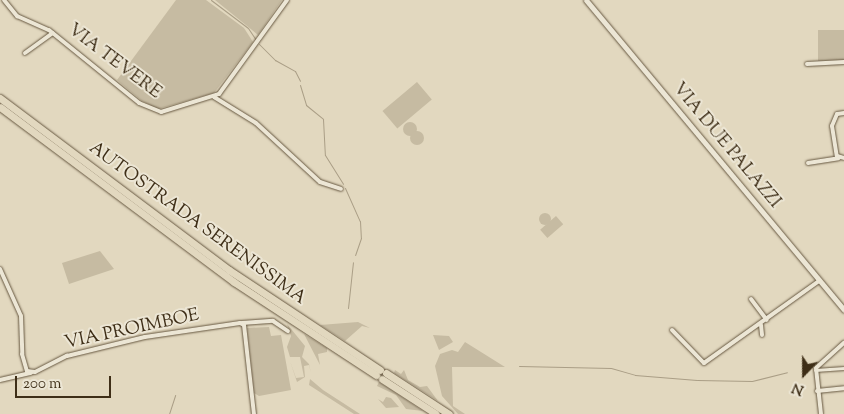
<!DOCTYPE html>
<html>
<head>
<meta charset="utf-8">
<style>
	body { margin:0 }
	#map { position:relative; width:844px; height:414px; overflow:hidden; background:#e2d8bf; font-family:"Sorts Mill Goudy",serif }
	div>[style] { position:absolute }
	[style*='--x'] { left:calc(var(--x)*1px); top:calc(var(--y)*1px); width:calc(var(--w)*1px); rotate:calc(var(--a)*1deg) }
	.green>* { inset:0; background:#c6bba2; transform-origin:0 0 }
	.round { border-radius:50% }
	.stream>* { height:1px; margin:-0.5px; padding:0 0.5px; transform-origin:0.5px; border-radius:0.5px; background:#aa9e86 }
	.roads { filter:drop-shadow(0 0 1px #675841) drop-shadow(0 0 1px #675841) }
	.pedestrian>* { height:3px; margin:-1.5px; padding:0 1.5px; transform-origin:1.5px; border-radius:1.5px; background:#ece6d5 }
	.minor>* { height:4px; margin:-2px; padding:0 2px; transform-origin:2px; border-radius:2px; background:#ece6d5 }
	.tertiary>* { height:5px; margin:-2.5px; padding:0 2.5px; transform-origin:2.5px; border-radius:2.5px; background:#ece6d5 }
	.motorway>* { height:7px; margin:-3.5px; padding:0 3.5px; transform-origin:3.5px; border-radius:3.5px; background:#e2d8bf }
	span { translate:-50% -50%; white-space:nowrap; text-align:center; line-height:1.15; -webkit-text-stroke:4px #ece6d5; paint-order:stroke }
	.street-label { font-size:18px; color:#3e2e17 }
	.north { position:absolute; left:779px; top:349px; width:50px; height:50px; -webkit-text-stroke:4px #ece6d5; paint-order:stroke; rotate:202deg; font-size:14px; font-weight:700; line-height:20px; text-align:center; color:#3e2e17 }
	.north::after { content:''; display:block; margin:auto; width:18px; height:22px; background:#3e2e17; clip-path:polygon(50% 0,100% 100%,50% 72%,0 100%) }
	.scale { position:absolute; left:15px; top:376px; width:96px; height:22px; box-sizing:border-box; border:2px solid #3e2e17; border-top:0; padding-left:6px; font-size:15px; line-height:18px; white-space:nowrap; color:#3e2e17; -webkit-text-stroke:4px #ece6d5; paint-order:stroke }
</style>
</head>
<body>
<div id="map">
	<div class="green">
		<div style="clip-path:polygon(176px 0,206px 0,244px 28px,253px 42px,214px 93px,158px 109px,142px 101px,117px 80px)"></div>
		<div style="clip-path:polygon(215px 0,282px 0,258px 35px)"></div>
		<div style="left:844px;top:30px;width:31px;height:26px;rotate:90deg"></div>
		<div style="left:417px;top:82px;width:23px;height:45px;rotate:50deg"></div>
		<div class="round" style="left:403px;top:122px;width:14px;height:14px"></div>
		<div class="round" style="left:410px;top:131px;width:14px;height:14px"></div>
		<div class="round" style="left:539px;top:213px;width:12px;height:12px"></div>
		<div style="left:556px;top:216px;width:11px;height:21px;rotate:49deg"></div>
		<div style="clip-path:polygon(100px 251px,114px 269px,69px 284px,62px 263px)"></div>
		<div style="clip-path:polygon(358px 322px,370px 328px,362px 326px,345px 341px,320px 325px)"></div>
		<div style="clip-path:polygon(287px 324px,305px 346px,302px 357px,309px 364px,311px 373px,309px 365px,304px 366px,305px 377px,297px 382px,290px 361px,296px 378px,304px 377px,300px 357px,290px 357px,287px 347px,291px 336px)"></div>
		<div style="clip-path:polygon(269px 327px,271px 336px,281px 335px,291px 390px,259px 396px,254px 393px,247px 328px)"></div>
		<div style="clip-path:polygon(304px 334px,327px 348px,327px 352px,318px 354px,320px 365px)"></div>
		<div style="clip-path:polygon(433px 335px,449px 336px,453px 342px,439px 350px)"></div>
		<div style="clip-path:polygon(465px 342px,505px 367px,452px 367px,453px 406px,465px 414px,458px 414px,442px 396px,435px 366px,440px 354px,452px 350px,458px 352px)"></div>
		<div style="clip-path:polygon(395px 370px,401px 374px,404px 370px,408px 380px,420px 387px,427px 386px,438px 401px,394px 373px)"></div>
		<div style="clip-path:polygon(310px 379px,323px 390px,360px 414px,354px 414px,309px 385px)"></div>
		<div style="clip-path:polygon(379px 382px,423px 411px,406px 409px,396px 395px,377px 386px)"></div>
		<div style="clip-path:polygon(386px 397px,391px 398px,399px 407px,386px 408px,378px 399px,383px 402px)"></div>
	</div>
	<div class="stream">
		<div style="--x:211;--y:0;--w:46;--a:37.1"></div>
		<div style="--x:248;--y:28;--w:14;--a:56"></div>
		<div style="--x:259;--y:44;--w:23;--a:45"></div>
		<div style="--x:275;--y:60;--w:23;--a:29"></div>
		<div style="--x:295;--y:71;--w:11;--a:63"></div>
		<div style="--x:300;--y:85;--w:21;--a:73"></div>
		<div style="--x:306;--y:105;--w:22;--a:39"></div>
		<div style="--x:323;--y:119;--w:36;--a:87"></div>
		<div style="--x:325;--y:155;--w:34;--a:58"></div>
		<div style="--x:345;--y:188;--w:36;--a:66"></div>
		<div style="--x:360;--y:221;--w:17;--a:87"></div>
		<div style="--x:361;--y:238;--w:18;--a:109"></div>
		<div style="--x:348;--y:308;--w:46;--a:-83.8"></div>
		<div style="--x:519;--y:366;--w:92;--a:1.2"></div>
		<div style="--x:611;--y:368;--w:25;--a:16"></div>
		<div style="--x:635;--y:375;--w:62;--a:4.6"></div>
		<div style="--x:697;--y:380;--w:55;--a:1"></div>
		<div style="--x:752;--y:381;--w:36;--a:-14"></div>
		<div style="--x:169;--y:414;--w:20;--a:-72"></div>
	</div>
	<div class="roads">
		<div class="pedestrian">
			<div style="--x:815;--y:370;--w:29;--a:-4"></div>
		</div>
		<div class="minor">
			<div style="--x:4;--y:0;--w:21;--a:51"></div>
			<div style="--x:17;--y:16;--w:35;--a:24"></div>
			<div style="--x:49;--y:30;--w:116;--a:39"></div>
			<div style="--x:139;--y:103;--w:24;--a:22"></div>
			<div style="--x:161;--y:112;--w:61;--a:-17.2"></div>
			<div style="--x:219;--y:94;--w:116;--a:-54.1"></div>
			<div style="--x:25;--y:53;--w:34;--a:-36"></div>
			<div style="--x:807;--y:64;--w:37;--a:-3"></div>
			<div style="--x:214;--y:97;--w:49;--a:31.8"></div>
			<div style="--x:256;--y:123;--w:87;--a:42.7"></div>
			<div style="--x:320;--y:182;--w:22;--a:18"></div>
			<div style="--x:844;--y:113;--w:7;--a:172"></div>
			<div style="--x:837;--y:114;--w:13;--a:113"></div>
			<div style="--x:832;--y:126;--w:30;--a:81"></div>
			<div style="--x:837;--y:156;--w:7;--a:16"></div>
			<div style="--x:808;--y:163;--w:31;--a:-9"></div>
			<div style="--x:0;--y:269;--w:51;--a:65.9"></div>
			<div style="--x:21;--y:316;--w:38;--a:88"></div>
			<div style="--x:22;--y:354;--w:18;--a:74"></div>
			<div style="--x:27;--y:371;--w:8;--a:7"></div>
			<div style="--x:35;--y:372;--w:36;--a:-27"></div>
			<div style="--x:67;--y:356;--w:80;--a:-13.7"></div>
			<div style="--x:145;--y:337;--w:96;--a:-8.4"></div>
			<div style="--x:240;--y:323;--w:4;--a:27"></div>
			<div style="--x:244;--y:325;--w:90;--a:83.6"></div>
			<div style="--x:751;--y:299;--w:26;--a:53"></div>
			<div style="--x:242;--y:323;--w:31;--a:-4"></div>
			<div style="--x:273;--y:321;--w:18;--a:34"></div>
			<div style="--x:761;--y:325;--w:10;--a:84"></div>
			<div style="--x:672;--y:330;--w:46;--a:45.9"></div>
			<div style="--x:704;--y:363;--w:141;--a:-35.5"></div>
			<div style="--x:0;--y:380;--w:32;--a:-13"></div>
			<div style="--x:817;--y:391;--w:27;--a:-6"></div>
			<div style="--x:821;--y:414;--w:46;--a:-96.2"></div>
			<div style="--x:816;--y:368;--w:38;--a:-42"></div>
		</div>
		<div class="tertiary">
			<div style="--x:586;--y:0;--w:403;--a:50.2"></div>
		</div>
		<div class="motorway">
			<div style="--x:0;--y:98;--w:286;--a:36.9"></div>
			<div style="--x:229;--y:270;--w:181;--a:33.5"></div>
			<div style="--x:0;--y:107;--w:292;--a:36.8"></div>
			<div style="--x:234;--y:282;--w:170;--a:33.2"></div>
			<div style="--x:386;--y:373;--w:75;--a:33.1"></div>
			<div style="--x:382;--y:379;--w:64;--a:32.9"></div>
		</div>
	</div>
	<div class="street-label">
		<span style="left:114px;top:62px;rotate:37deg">VIA TEVERE</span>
		<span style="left:726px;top:146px;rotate:50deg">VIA DUE PALAZZI</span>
		<span style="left:197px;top:224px;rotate:36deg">AUTOSTRADA SERENISSIMA</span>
		<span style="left:132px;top:330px;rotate:-12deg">VIA PROIMBOE</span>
	</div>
	<div class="north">N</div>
	<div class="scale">200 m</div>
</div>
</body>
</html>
